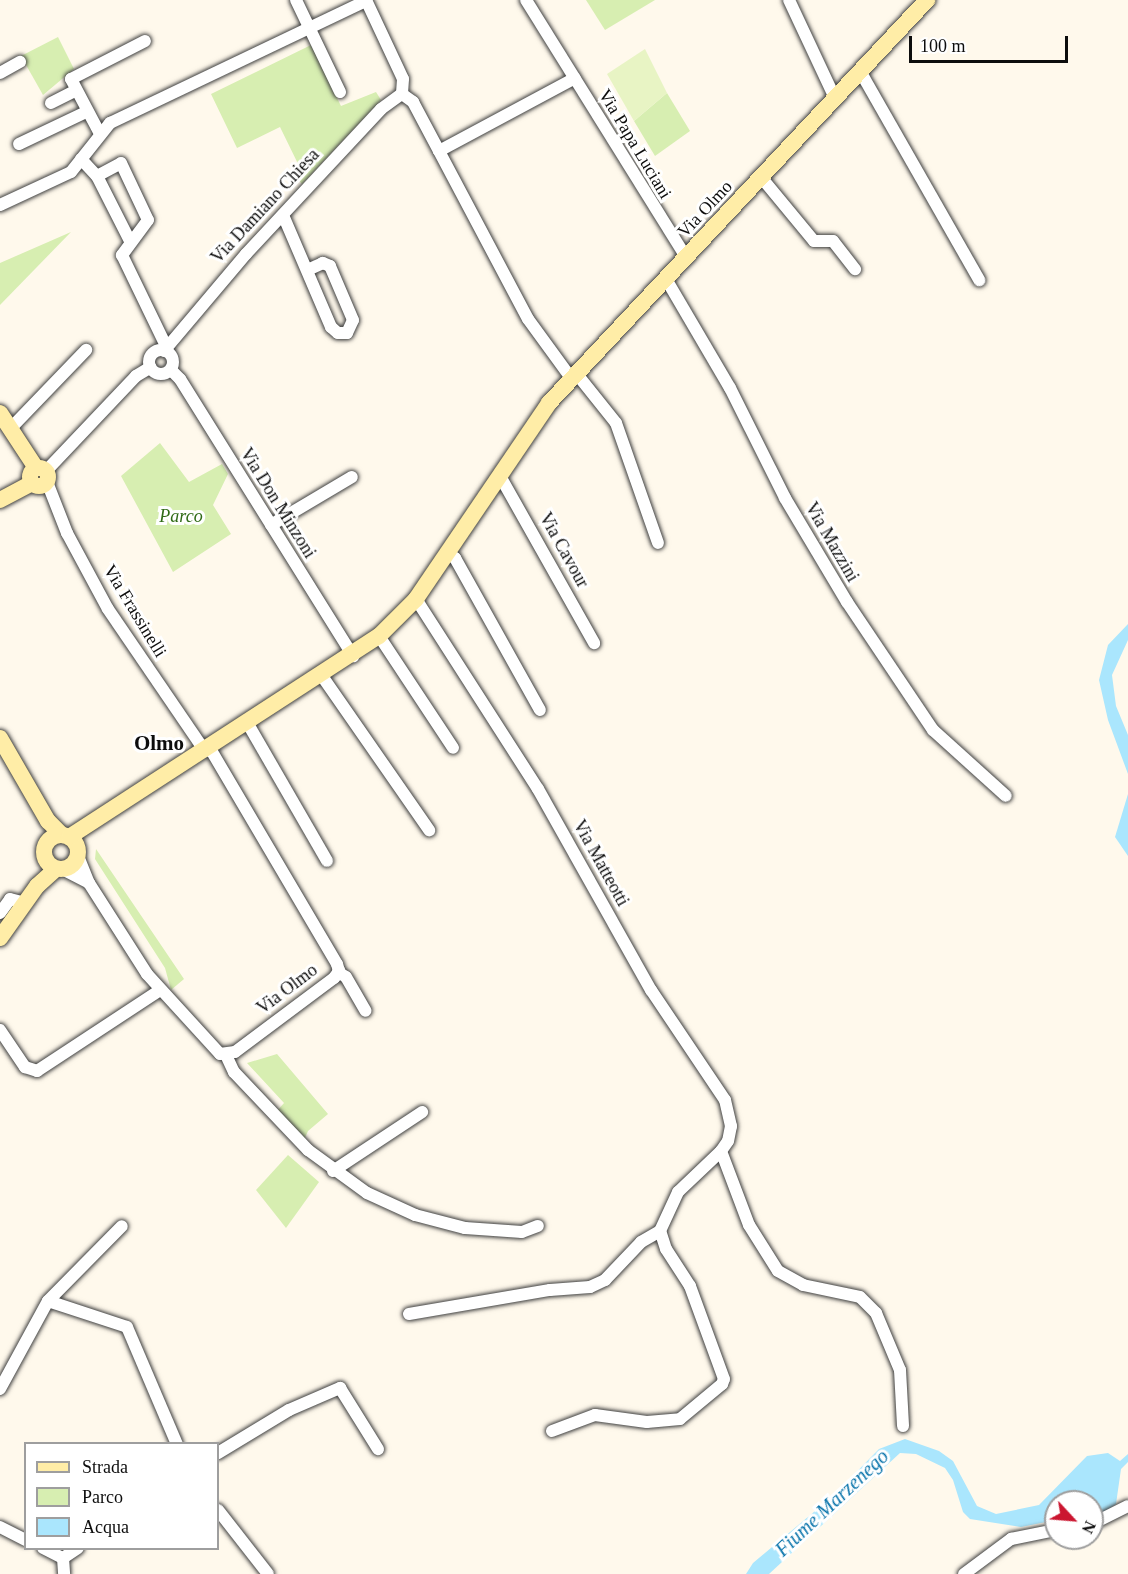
<!DOCTYPE html>
<html>
<head>
<meta charset="utf-8">
<style>
	body { margin:0 }
	#map { position:relative; width:1128px; height:1574px; overflow:hidden; background:#fff9ec; font-family:Georgia,serif }
	div>[style] { position:absolute }
	[style*='--x'] { left:calc(var(--x)*1px); top:calc(var(--y)*1px); width:calc(var(--w)*1px); rotate:calc(var(--a)*1deg) }
	.green>* { inset:0; background:#d7eeb1 }
	.pitch>* { inset:0; background:#e8f4c4 }
	.water>* { inset:0; background:#aae6fd }
	.roads { filter:drop-shadow(0 0 2px #404040) drop-shadow(0 0 2px #404040) }
	.street>* { height:12px; margin:-6px; padding:0 6px; transform-origin:6px; border-radius:6px; background:#fff }
	.street>.ring { margin:-6px; padding:0; box-sizing:content-box; background:none; border:12px solid #fff; border-radius:50% }
	.secondary>* { height:16px; margin:-8px; padding:0 8px; transform-origin:8px; border-radius:8px; background:#ffeda7 }
	.secondary>.ring { margin:-8px; padding:0; box-sizing:content-box; background:none; border:16px solid #ffeda7; border-radius:50% }
	span { translate:-50% -50%; white-space:nowrap; text-align:center; line-height:1.15; -webkit-text-stroke:6px #fff; paint-order:stroke }
	.street-label { font-size:18px; color:#0d0d0d }
	.park-label { font-size:18px; color:#306b16; font-style:italic }
	.water-label { font-size:20px; color:#0974ab; font-style:italic }
	.quarter-label { font-size:21px; color:#0d0d0d; font-weight:700 }
	.legend { position:absolute; left:24px; top:1442px; width:195px; height:108px; box-sizing:border-box; background:#fff; border:2px solid #9e9e9e; margin:0; padding:8px 10px; list-style:none; font-size:18px; color:#0d0d0d }
	.legend li { display:flex; align-items:center; gap:12px; height:30px }
	.legend b { width:30px; border:2px solid #9e9e9e }
	.north { position:absolute; left:1044px; top:1490px; width:60px; height:60px; box-sizing:border-box; background:#fff; border:2px solid #9e9e9e; border-radius:50%; rotate:116deg; font-size:16px; font-weight:700; line-height:24px; text-align:center; color:#0d0d0d }
	.north::after { content:''; display:block; margin:auto; width:21px; height:27px; background:#cb1630; clip-path:polygon(50% 0,100% 100%,50% 72%,0 100%) }
	.scale { position:absolute; left:909px; top:36px; width:159px; height:27px; box-sizing:border-box; border:3px solid #0d0d0d; border-top:0; padding-left:8px; font-size:18px; line-height:21px; white-space:nowrap; color:#0d0d0d; -webkit-text-stroke:4px #fff; paint-order:stroke }
</style>
</head>
<body>
<div id="map">
	<div class="green">
		<div style="clip-path:polygon(586px 0,655px 0,605px 30px)"></div>
		<div style="clip-path:polygon(58px 37px,74px 69px,43px 95px,21px 56px)"></div>
		<div style="clip-path:polygon(311px 45px,341px 106px,376px 92px,381px 100px,302px 184px,295px 176px,302px 172px,280px 127px,237px 148px,211px 94px)"></div>
		<div style="clip-path:polygon(667px 93px,690px 131px,655px 156px,634px 121px)"></div>
		<div style="clip-path:polygon(71px 232px,0 305px,0 263px)"></div>
		<div style="clip-path:polygon(160px 443px,189px 482px,222px 464px,228px 474px,213px 505px,231px 534px,173px 572px,121px 476px)"></div>
		<div style="clip-path:polygon(96px 849px,184px 979px,171px 990px,165px 968px,95px 859px)"></div>
		<div style="clip-path:polygon(277px 1054px,328px 1114px,308px 1131px,304px 1140px,277px 1111px,284px 1103px,247px 1063px)"></div>
		<div style="clip-path:polygon(288px 1155px,319px 1182px,286px 1228px,256px 1190px)"></div>
	</div>
	<div class="pitch">
		<div style="clip-path:polygon(645px 49px,667px 93px,634px 121px,607px 74px)"></div>
	</div>
	<div class="water">
		<div style="clip-path:polygon(1128px 624px,1128px 640px,1112px 675px,1116px 706px,1128px 735px,1128px 774px,1108px 720px,1099px 680px,1108px 645px)"></div>
		<div style="clip-path:polygon(1128px 794px,1128px 856px,1115px 837px)"></div>
		<div style="clip-path:polygon(905px 1439px,939px 1451px,953px 1461px,977px 1506px,996px 1514px,1039px 1505px,1087px 1456px,1108px 1453px,1120px 1461px,1128px 1454px,1128px 1462px,1121px 1469px,1116px 1504px,1099px 1516px,1092px 1515px,1092px 1502px,1056px 1502px,1056px 1520px,1021px 1527px,970px 1519px,963px 1512px,953px 1480px,945px 1468px,916px 1454px,900px 1453px,769px 1574px,746px 1574px,753px 1563px,833px 1496px,879px 1449px)"></div>
	</div>
	<div class="roads">
		<div class="street">
			<div style="--x:296;--y:0;--w:102;--a:64.4"></div>
			<div style="--x:366;--y:0;--w:87;--a:64.9"></div>
			<div style="--x:403;--y:79;--w:15;--a:94"></div>
			<div style="--x:526;--y:0;--w:303;--a:58.1"></div>
			<div style="--x:789;--y:0;--w:108;--a:64.9"></div>
			<div style="--x:860;--y:71;--w:241;--a:60.3"></div>
			<div style="--x:0;--y:73;--w:23;--a:-29"></div>
			<div style="--x:402;--y:94;--w:14;--a:36"></div>
			<div style="--x:413;--y:102;--w:55;--a:62"></div>
			<div style="--x:439;--y:151;--w:154;--a:-28.2"></div>
			<div style="--x:51;--y:103;--w:28;--a:-27"></div>
			<div style="--x:99;--y:132;--w:60;--a:-117.8"></div>
			<div style="--x:71;--y:79;--w:83;--a:-27.2"></div>
			<div style="--x:19;--y:144;--w:74;--a:-25.5"></div>
			<div style="--x:439;--y:151;--w:190;--a:62.1"></div>
			<div style="--x:528;--y:319;--w:73;--a:53.9"></div>
			<div style="--x:81;--y:159;--w:23;--a:47"></div>
			<div style="--x:97;--y:176;--w:27;--a:-28"></div>
			<div style="--x:121;--y:163;--w:63;--a:64.7"></div>
			<div style="--x:148;--y:220;--w:44;--a:126.6"></div>
			<div style="--x:122;--y:255;--w:101;--a:64.2"></div>
			<div style="--x:97;--y:176;--w:73;--a:63.1"></div>
			<div style="--x:761;--y:177;--w:83;--a:50.4"></div>
			<div style="--x:814;--y:241;--w:19;--a:0"></div>
			<div style="--x:833;--y:241;--w:36;--a:52"></div>
			<div style="--x:0;--y:205;--w:78;--a:-24.9"></div>
			<div style="--x:71;--y:172;--w:63;--a:-51.5"></div>
			<div style="--x:110;--y:123;--w:284;--a:-25.5"></div>
			<div style="--x:283;--y:215;--w:122;--a:66.8"></div>
			<div style="--x:331;--y:327;--w:9;--a:41"></div>
			<div style="--x:338;--y:333;--w:9;--a:0"></div>
			<div style="--x:347;--y:333;--w:14;--a:-65"></div>
			<div style="--x:353;--y:320;--w:59;--a:-113.1"></div>
			<div style="--x:330;--y:266;--w:8;--a:-157"></div>
			<div style="--x:323;--y:263;--w:17;--a:156"></div>
			<div style="--x:666;--y:279;--w:126;--a:59.6"></div>
			<div style="--x:730;--y:388;--w:123;--a:63.4"></div>
			<div style="--x:785;--y:498;--w:121;--a:59.2"></div>
			<div style="--x:847;--y:602;--w:154;--a:56.1"></div>
			<div style="--x:933;--y:730;--w:98;--a:42.1"></div>
			<div class="ring" style="left:149px;top:350px;width:12px;height:12px"></div>
			<div style="--x:164;--y:351;--w:127;--a:-49.8"></div>
			<div style="--x:246;--y:254;--w:198;--a:-47"></div>
			<div style="--x:381;--y:109;--w:26;--a:-36"></div>
			<div style="--x:171;--y:370;--w:13;--a:45"></div>
			<div style="--x:180;--y:379;--w:327;--a:58"></div>
			<div style="--x:576;--y:373;--w:64;--a:51.3"></div>
			<div style="--x:616;--y:423;--w:127;--a:70.7"></div>
			<div style="--x:10;--y:429;--w:110;--a:-46.1"></div>
			<div style="--x:46;--y:471;--w:131;--a:-46.5"></div>
			<div style="--x:136;--y:376;--w:17;--a:-31"></div>
			<div style="--x:500;--y:476;--w:192;--a:60.6"></div>
			<div style="--x:47;--y:482;--w:55;--a:68.6"></div>
			<div style="--x:67;--y:533;--w:86;--a:61.7"></div>
			<div style="--x:108;--y:609;--w:172;--a:55.7"></div>
			<div style="--x:271;--y:525;--w:94;--a:-30.7"></div>
			<div style="--x:448;--y:553;--w:9;--a:36"></div>
			<div style="--x:455;--y:558;--w:174;--a:60.8"></div>
			<div style="--x:416;--y:599;--w:226;--a:57.3"></div>
			<div style="--x:538;--y:789;--w:231;--a:60.7"></div>
			<div style="--x:651;--y:990;--w:133;--a:56.1"></div>
			<div style="--x:725;--y:1100;--w:27;--a:77"></div>
			<div style="--x:731;--y:1126;--w:15;--a:101"></div>
			<div style="--x:728;--y:1141;--w:12;--a:125"></div>
			<div style="--x:721;--y:1151;--w:79;--a:69.3"></div>
			<div style="--x:749;--y:1225;--w:54;--a:57.8"></div>
			<div style="--x:778;--y:1271;--w:29;--a:29"></div>
			<div style="--x:803;--y:1285;--w:58;--a:11.9"></div>
			<div style="--x:860;--y:1297;--w:23;--a:45"></div>
			<div style="--x:876;--y:1313;--w:62;--a:67.2"></div>
			<div style="--x:900;--y:1370;--w:56;--a:86.9"></div>
			<div style="--x:379;--y:636;--w:134;--a:56.5"></div>
			<div style="--x:322;--y:676;--w:188;--a:55.2"></div>
			<div style="--x:248;--y:724;--w:158;--a:60"></div>
			<div style="--x:78;--y:856;--w:29;--a:68"></div>
			<div style="--x:89;--y:883;--w:108;--a:57.5"></div>
			<div style="--x:147;--y:974;--w:108;--a:47.6"></div>
			<div style="--x:220;--y:1054;--w:15;--a:-8"></div>
			<div style="--x:235;--y:1052;--w:124;--a:-36.8"></div>
			<div style="--x:334;--y:978;--w:9;--a:-54"></div>
			<div style="--x:339;--y:971;--w:7;--a:-106"></div>
			<div style="--x:337;--y:964;--w:251;--a:-120.5"></div>
			<div style="--x:62;--y:869;--w:30;--a:27"></div>
			<div style="--x:0;--y:913;--w:17;--a:-54"></div>
			<div style="--x:10;--y:899;--w:16;--a:15"></div>
			<div style="--x:338;--y:972;--w:9;--a:32"></div>
			<div style="--x:346;--y:977;--w:39;--a:60"></div>
			<div style="--x:0;--y:1030;--w:45;--a:56"></div>
			<div style="--x:25;--y:1067;--w:13;--a:18"></div>
			<div style="--x:37;--y:1071;--w:146;--a:-33.3"></div>
			<div style="--x:226;--y:1055;--w:19;--a:65"></div>
			<div style="--x:234;--y:1072;--w:108;--a:46.5"></div>
			<div style="--x:308;--y:1150;--w:73;--a:36.1"></div>
			<div style="--x:367;--y:1193;--w:53;--a:24.6"></div>
			<div style="--x:415;--y:1215;--w:52;--a:14.6"></div>
			<div style="--x:465;--y:1228;--w:57;--a:4"></div>
			<div style="--x:522;--y:1232;--w:17;--a:-21"></div>
			<div style="--x:333;--y:1171;--w:107;--a:-33.5"></div>
			<div style="--x:48;--y:1301;--w:105;--a:-45.4"></div>
			<div style="--x:409;--y:1314;--w:143;--a:-9.7"></div>
			<div style="--x:550;--y:1290;--w:40;--a:-4.3"></div>
			<div style="--x:590;--y:1287;--w:17;--a:-25"></div>
			<div style="--x:605;--y:1280;--w:52;--a:-46.5"></div>
			<div style="--x:641;--y:1242;--w:22;--a:-30"></div>
			<div style="--x:660;--y:1231;--w:43;--a:-65.2"></div>
			<div style="--x:678;--y:1192;--w:59;--a:-43.6"></div>
			<div style="--x:0;--y:1389;--w:100;--a:-61.4"></div>
			<div style="--x:48;--y:1301;--w:83;--a:18.2"></div>
			<div style="--x:127;--y:1327;--w:127;--a:66.9"></div>
			<div style="--x:552;--y:1431;--w:46;--a:-20.4"></div>
			<div style="--x:595;--y:1415;--w:52;--a:7.7"></div>
			<div style="--x:647;--y:1422;--w:33;--a:-5"></div>
			<div style="--x:680;--y:1419;--w:55;--a:-39.8"></div>
			<div style="--x:722;--y:1384;--w:5;--a:-68"></div>
			<div style="--x:724;--y:1379;--w:99;--a:-110.1"></div>
			<div style="--x:690;--y:1286;--w:44;--a:-123"></div>
			<div style="--x:666;--y:1249;--w:19;--a:-108"></div>
			<div style="--x:218;--y:1453;--w:83;--a:-31.2"></div>
			<div style="--x:289;--y:1410;--w:56;--a:-23.3"></div>
			<div style="--x:340;--y:1388;--w:72;--a:58.1"></div>
			<div style="--x:218;--y:1510;--w:81;--a:52"></div>
			<div style="--x:1092;--y:1524;--w:40;--a:-26.6"></div>
			<div style="--x:0;--y:1527;--w:29;--a:27"></div>
			<div style="--x:43;--y:1548;--w:22;--a:27"></div>
			<div style="--x:63;--y:1558;--w:18;--a:-34"></div>
			<div style="--x:63;--y:1558;--w:16;--a:86"></div>
			<div style="--x:964;--y:1574;--w:59;--a:-36.7"></div>
			<div style="--x:1011;--y:1539;--w:46;--a:-11.3"></div>
		</div>
		<div class="secondary">
			<div style="--x:0;--y:413;--w:66;--a:56.8"></div>
			<div class="ring" style="left:30px;top:468px;width:2px;height:2px"></div>
			<div style="--x:0;--y:500;--w:36;--a:-28"></div>
			<div style="--x:0;--y:738;--w:96;--a:60"></div>
			<div style="--x:48;--y:821;--w:20;--a:45"></div>
			<div class="ring" style="left:44px;top:835px;width:18px;height:18px"></div>
			<div style="--x:69;--y:837;--w:369;--a:-33"></div>
			<div style="--x:379;--y:636;--w:52;--a:-45"></div>
			<div style="--x:416;--y:599;--w:237;--a:-55.8"></div>
			<div style="--x:549;--y:403;--w:553;--a:-46.83"></div>
			<div style="--x:0;--y:938;--w:64;--a:-54.6"></div>
			<div style="--x:37;--y:886;--w:25;--a:-42"></div>
		</div>
	</div>
	<div class="street-label">
		<span style="left:635px;top:144px;rotate:59deg">Via Papa Luciani</span>
		<span style="left:265px;top:206px;rotate:-47deg">Via Damiano Chiesa</span>
		<span style="left:705px;top:209px;rotate:-47deg">Via Olmo</span>
		<span style="left:278px;top:503px;rotate:58deg">Via Don Minzoni</span>
		<span style="left:832px;top:542px;rotate:60deg">Via Mazzini</span>
		<span style="left:564px;top:550px;rotate:61deg">Via Cavour</span>
		<span style="left:135px;top:611px;rotate:59deg">Via Frassinelli</span>
		<span style="left:601px;top:863px;rotate:61deg">Via Matteotti</span>
		<span style="left:287px;top:989px;rotate:-37deg">Via Olmo</span>
	</div>
	<div class="park-label">
		<span style="left:181px;top:516px">Parco</span>
	</div>
	<div class="water-label">
		<span style="left:832px;top:1503px;rotate:-43deg">Fiume Marzenego</span>
	</div>
	<div class="quarter-label">
		<span style="left:159px;top:743px">Olmo</span>
	</div>
	<ul class="legend">
	<li><b style="height:8px;background:#ffeda7"></b>Strada</li>
	<li><b style="height:16px;background:#d7eeb1"></b>Parco</li>
	<li><b style="height:16px;background:#aae6fd"></b>Acqua</li>
	</ul>
	<div class="north">N</div>
	<div class="scale">100 m</div>
</div>
</body>
</html>
